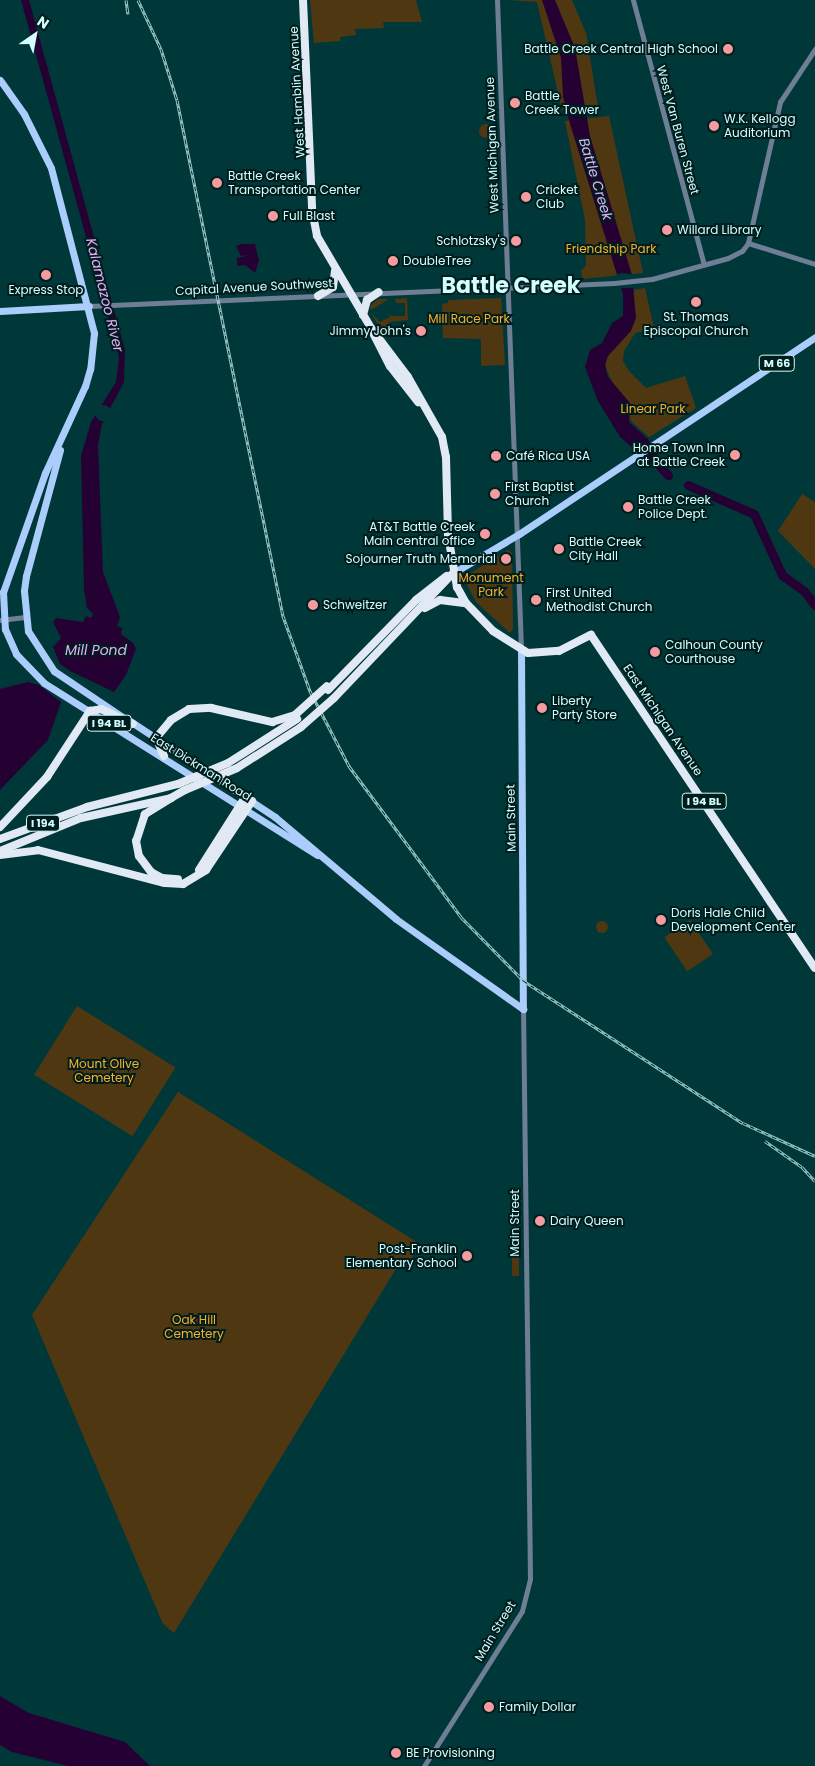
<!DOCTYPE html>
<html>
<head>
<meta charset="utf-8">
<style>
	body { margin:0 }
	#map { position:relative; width:815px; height:1766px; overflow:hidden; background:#003839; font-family:Poppins,sans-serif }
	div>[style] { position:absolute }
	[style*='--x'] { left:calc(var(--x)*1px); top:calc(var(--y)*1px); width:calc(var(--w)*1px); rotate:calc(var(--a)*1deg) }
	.green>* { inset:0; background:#4f3811; transform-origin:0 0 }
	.round { border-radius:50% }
	.water>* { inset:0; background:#250032 }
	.pier>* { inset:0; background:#003839 }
	.river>* { height:9px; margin:-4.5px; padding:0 4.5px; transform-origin:4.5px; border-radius:4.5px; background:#250032 }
	.minor>* { height:5px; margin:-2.5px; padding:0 2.5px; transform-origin:2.5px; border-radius:2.5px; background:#6e7e95 }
	.major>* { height:7px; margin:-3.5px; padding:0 3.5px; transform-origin:3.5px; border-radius:3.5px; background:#abcdfb }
	.highway>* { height:8px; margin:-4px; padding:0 4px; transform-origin:4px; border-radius:4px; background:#e1e9f5 }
	.rail>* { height:3px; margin-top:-1.5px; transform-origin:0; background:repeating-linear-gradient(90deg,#001d1d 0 4px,#9bcaca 0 8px); box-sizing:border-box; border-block:1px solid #9bcaca }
	.highway-bridge>* { height:8px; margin:-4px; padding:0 4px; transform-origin:4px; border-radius:4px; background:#e1e9f5 }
	.dots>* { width:14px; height:14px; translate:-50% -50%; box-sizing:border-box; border:2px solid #001d1d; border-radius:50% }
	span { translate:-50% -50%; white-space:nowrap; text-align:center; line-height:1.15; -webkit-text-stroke:4px #001d1d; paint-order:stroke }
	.shield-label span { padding:1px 4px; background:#001d1d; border:1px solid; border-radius:4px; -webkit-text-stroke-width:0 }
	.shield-label { font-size:11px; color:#d3fefe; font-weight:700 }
	.poi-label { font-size:12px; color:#d3fefe }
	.right { translate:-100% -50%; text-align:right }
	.left { translate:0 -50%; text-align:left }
	.street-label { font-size:12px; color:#d3fefe }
	.park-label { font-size:12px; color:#fab028 }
	.water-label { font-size:14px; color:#e4adf9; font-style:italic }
	.town-label { font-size:22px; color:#d3fefe; font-weight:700 }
	.north { position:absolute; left:10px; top:10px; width:50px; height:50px; -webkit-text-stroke:4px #001d1d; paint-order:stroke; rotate:33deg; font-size:14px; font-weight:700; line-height:20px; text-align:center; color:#d3fefe }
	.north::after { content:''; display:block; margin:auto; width:18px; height:22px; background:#d3fefe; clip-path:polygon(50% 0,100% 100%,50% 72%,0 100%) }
</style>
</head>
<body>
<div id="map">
	<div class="green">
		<div style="clip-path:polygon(310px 0,416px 0,422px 22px,383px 22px,384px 28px,355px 29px,356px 35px,340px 37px,341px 41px,314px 43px)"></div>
		<div style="clip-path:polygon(508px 0,572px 0,586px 33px,598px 107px,562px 110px,537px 2px)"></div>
		<div style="clip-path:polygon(609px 116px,643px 273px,582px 279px,581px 270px,586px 266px,585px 220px,565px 121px)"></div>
		<div class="round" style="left:479px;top:124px;width:14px;height:14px"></div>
		<div style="clip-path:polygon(645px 288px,656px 337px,645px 331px,635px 333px,624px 351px,623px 361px,629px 371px,646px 388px,685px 376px,696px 408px,649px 437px,632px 422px,607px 371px,604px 358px,630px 323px,634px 290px)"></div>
		<div style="clip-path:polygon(407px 298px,408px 320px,389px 322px,385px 336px,371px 313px,380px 322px,390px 317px,389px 312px,391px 316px,405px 316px,405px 303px,396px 303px,395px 299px)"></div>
		<div style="clip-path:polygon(501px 298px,505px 365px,481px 366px,481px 339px,443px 338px,442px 304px,448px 303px,448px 300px)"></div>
		<div style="clip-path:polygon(378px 299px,389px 299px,371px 310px,370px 306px)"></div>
		<div style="clip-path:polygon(802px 494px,815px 502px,815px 569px,778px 531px)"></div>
		<div style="clip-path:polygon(508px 550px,512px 553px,513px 629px,510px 633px,476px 602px,465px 581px,469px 574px)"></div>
		<div style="left:690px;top:920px;width:41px;height:31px;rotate:56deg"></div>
		<div class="round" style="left:596px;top:921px;width:12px;height:12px"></div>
		<div style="left:77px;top:1006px;width:116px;height:81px;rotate:32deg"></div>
		<div style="clip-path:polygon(178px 1092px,420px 1244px,405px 1269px,397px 1267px,174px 1633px,163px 1624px,32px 1315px)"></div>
		<div style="left:512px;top:1240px;width:7px;height:36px"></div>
	</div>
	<div class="water">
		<div style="clip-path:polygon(21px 0,29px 0,125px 350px,124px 382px,102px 424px,98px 445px,103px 572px,120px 617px,117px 626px,122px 628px,121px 634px,133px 643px,136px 649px,126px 675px,114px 692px,70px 671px,60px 664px,53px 647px,61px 638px,53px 622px,56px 618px,83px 622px,86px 616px,91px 618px,93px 614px,87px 608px,84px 589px,81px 456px,91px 422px,116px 382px,119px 357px)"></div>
		<div style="clip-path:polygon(542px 0,555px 0,575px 48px,590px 136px,632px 275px,636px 318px,631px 331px,608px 356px,605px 365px,608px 377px,630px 403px,629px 422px,648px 439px,659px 458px,651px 464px,620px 437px,598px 401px,585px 367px,590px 350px,602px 343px,612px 323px,623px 316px,623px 294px,571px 127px,563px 97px,561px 58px)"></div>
		<div style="clip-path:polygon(242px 244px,255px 244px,259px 261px,255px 273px,245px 265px,237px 266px,237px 258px,250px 255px,241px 256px,236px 246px)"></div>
		<div style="clip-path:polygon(28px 682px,39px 685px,61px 702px,48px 740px,0 790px,0 689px)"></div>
		<div style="clip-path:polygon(0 1696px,29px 1713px,125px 1742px,150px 1766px,68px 1766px,12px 1752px,0 1745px)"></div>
	</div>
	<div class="pier">
		<div style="clip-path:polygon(621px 273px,633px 274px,635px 288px,619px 288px,615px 275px)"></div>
		<div class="round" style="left:95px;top:405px;width:16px;height:16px"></div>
	</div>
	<div class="river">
		<div style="--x:648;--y:453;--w:30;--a:48"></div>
		<div style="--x:688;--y:485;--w:72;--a:23.7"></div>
		<div style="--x:754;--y:514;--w:67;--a:65.3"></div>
		<div style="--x:782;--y:575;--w:27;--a:36"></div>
		<div style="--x:804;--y:591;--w:18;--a:52"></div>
	</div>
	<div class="minor">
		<div style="--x:497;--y:0;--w:649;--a:87.88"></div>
		<div style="--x:633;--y:0;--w:274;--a:75"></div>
		<div style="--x:748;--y:243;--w:70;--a:17.4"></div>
		<div style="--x:89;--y:306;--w:526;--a:-2.51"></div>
		<div style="--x:614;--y:283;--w:38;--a:-6"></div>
		<div style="--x:652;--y:279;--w:79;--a:-15.4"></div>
		<div style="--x:728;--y:258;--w:16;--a:-27"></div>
		<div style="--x:742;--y:251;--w:10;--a:-53"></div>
		<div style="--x:748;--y:243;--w:145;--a:-77.2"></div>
		<div style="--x:780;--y:102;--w:64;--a:-56.6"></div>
		<div style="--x:0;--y:620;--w:25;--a:-7"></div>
		<div style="--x:424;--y:1766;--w:183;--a:-57.7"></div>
		<div style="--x:522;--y:1611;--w:33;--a:-76"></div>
		<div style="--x:530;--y:1579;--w:570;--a:-90.7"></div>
	</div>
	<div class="major">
		<div style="--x:0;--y:80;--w:42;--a:54.8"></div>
		<div style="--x:24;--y:114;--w:60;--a:63.4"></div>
		<div style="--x:51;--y:168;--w:171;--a:75.4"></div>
		<div style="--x:94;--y:333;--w:36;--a:96"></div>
		<div style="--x:90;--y:369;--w:18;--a:106"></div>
		<div style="--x:85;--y:386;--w:96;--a:114.7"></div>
		<div style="--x:45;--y:473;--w:126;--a:109.4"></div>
		<div style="--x:3;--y:592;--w:37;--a:87"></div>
		<div style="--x:5;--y:629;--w:27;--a:66"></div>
		<div style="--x:16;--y:654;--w:40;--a:46"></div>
		<div style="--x:44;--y:683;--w:323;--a:32.2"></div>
		<div style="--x:0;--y:311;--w:89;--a:-3.2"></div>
		<div style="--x:60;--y:450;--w:131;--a:105.1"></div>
		<div style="--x:26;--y:576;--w:15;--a:98"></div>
		<div style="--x:24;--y:591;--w:40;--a:84.3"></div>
		<div style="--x:28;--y:631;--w:48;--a:57"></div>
		<div style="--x:54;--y:671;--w:81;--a:33.9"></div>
		<div style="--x:453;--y:573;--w:77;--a:-30.6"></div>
		<div style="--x:519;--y:534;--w:356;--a:-33.6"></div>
		<div style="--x:521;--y:650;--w:359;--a:89.7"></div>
		<div style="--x:130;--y:721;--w:174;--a:33.5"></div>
		<div style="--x:275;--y:817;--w:158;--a:40.1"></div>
		<div style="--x:396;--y:919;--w:156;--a:35.3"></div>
	</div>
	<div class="highway">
		<div style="--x:303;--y:0;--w:210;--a:87.5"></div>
		<div style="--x:312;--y:210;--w:26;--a:79"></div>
		<div style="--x:317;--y:236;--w:107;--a:59.6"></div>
		<div style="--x:371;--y:328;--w:61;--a:52.9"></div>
		<div style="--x:408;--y:377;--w:69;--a:60.5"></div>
		<div style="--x:442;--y:437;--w:20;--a:79"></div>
		<div style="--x:446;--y:457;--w:78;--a:88.5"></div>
		<div style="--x:448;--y:535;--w:53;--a:80.2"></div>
		<div style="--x:457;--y:587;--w:18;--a:61"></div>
		<div style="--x:466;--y:603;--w:39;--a:46"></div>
		<div style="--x:493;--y:631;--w:41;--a:32.2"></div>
		<div style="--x:528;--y:653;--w:31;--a:-4"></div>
		<div style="--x:559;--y:651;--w:36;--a:-27"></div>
		<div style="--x:591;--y:635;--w:401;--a:56.1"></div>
		<div style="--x:318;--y:296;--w:17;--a:-31"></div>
		<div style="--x:333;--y:287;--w:16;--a:-83"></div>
		<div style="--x:363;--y:315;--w:16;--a:-75"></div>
		<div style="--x:367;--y:300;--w:14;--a:-34"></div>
		<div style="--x:374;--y:335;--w:35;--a:63"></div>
		<div style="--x:390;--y:366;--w:46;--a:52.1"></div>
		<div style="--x:425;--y:608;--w:17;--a:-28"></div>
		<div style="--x:440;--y:600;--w:26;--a:7"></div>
		<div style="--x:328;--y:690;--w:126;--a:-45.6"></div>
		<div style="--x:416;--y:600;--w:39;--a:-38"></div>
		<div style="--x:334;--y:698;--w:173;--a:-46.4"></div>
		<div style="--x:164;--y:756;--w:20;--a:-114"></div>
		<div style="--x:156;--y:738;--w:23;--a:-50"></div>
		<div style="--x:171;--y:720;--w:21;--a:-31"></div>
		<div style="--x:189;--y:709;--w:22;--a:-3"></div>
		<div style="--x:211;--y:708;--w:63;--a:12.9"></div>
		<div style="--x:272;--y:722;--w:24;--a:-17"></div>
		<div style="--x:228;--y:763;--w:82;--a:-32.5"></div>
		<div style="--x:237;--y:768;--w:76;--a:-32.6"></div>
		<div style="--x:171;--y:798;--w:31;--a:148"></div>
		<div style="--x:145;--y:814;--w:28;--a:108"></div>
		<div style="--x:136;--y:841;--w:15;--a:79"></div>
		<div style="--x:139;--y:856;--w:20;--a:53"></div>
		<div style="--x:151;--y:872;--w:13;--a:29"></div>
		<div style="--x:162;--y:878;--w:16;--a:4"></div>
		<div style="--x:0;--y:827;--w:69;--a:-46.8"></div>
		<div style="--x:47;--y:777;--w:79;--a:-56.9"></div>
		<div style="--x:90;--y:711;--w:11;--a:-10"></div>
		<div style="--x:101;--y:709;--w:35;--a:25"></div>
		<div style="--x:0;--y:839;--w:93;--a:-20.2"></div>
		<div style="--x:87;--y:807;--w:94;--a:-14.2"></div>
		<div style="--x:0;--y:851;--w:87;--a:-22.2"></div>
		<div style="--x:81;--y:818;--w:92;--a:-12.5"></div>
		<div style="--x:171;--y:798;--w:16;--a:-30"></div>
		<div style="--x:0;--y:855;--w:38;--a:-7"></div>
		<div style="--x:38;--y:850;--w:131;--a:14.6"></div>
		<div style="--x:165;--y:883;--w:18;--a:3"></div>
		<div style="--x:183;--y:884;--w:27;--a:-31"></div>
		<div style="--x:206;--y:870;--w:83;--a:-56.3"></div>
		<div style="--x:199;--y:870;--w:88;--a:-57.6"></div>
	</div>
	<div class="rail">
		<div style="--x:126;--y:0;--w:14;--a:82"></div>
		<div style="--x:138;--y:0;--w:54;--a:64.9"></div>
		<div style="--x:161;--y:49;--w:53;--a:72.6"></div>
		<div style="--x:177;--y:100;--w:527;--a:78.39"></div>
		<div style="--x:283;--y:616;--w:80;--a:70.2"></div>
		<div style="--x:310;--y:691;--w:85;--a:62.5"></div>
		<div style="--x:349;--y:766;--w:188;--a:53.4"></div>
		<div style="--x:461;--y:917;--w:90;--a:45.5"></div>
		<div style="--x:524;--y:981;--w:261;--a:33"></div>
		<div style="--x:743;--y:1123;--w:79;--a:24.6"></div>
		<div style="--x:765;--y:1141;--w:45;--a:35.1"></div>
		<div style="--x:802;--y:1167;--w:19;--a:47"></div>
	</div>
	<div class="highway-bridge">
		<div style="--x:295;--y:715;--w:43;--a:-42.2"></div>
		<div style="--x:301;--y:727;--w:44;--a:-41.3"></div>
		<div style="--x:178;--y:784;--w:54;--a:-22.8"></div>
		<div style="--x:185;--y:790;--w:56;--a:-22.9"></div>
	</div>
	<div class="dots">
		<div style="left:728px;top:49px;background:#f49b9f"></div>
		<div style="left:515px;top:103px;background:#f49b9f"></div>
		<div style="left:714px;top:126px;background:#f49b9f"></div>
		<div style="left:217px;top:183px;background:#f49b9f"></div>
		<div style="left:526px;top:197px;background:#f49b9f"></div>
		<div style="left:273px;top:216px;background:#f49b9f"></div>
		<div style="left:667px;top:230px;background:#f49b9f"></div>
		<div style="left:516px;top:241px;background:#f49b9f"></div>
		<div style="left:393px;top:261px;background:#f49b9f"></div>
		<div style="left:46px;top:275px;background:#f49b9f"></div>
		<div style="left:696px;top:302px;background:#f49b9f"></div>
		<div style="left:421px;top:331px;background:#f49b9f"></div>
		<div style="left:735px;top:455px;background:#f49b9f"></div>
		<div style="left:496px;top:456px;background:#f49b9f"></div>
		<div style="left:495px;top:494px;background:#f49b9f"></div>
		<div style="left:628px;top:507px;background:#f49b9f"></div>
		<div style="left:485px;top:534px;background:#f49b9f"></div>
		<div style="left:559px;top:549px;background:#f49b9f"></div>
		<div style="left:506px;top:559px;background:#f49b9f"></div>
		<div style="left:536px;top:600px;background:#f49b9f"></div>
		<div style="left:313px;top:605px;background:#f49b9f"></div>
		<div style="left:655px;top:652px;background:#f49b9f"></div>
		<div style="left:542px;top:708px;background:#f49b9f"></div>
		<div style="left:661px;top:920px;background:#f49b9f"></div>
		<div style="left:540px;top:1221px;background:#f49b9f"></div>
		<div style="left:467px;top:1256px;background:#f49b9f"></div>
		<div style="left:489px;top:1707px;background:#f49b9f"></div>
		<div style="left:396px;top:1753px;background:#f49b9f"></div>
	</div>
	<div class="shield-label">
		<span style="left:777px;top:363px">M 66</span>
		<span style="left:109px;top:723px">I 94 BL</span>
		<span style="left:704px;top:801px">I 94 BL</span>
		<span style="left:43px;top:823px">I 194</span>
	</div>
	<div class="poi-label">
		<span class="right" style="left:718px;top:49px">Battle Creek Central High School</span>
		<span class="left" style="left:525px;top:103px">Battle<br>Creek Tower</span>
		<span class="left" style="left:724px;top:126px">W.K. Kellogg<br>Auditorium</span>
		<span class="left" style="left:228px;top:183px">Battle Creek<br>Transportation Center</span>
		<span class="left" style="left:536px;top:197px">Cricket<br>Club</span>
		<span class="left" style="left:283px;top:216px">Full Blast</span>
		<span class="left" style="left:677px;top:230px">Willard Library</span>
		<span class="right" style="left:506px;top:241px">Schlotzsky's</span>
		<span class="left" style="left:403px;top:261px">DoubleTree</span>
		<span style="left:46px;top:290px">Express Stop</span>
		<span style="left:696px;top:324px">St. Thomas<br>Episcopal Church</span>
		<span class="right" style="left:411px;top:331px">Jimmy John's</span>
		<span class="right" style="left:725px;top:455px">Home Town Inn<br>at Battle Creek</span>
		<span class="left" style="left:506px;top:456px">Café Rica USA</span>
		<span class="left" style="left:505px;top:494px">First Baptist<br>Church</span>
		<span class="left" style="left:638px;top:507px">Battle Creek<br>Police Dept.</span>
		<span class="right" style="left:475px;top:534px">AT&amp;T Battle Creek<br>Main central office</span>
		<span class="left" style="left:569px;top:549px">Battle Creek<br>City Hall</span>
		<span class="right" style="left:496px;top:559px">Sojourner Truth Memorial</span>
		<span class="left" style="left:546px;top:600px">First United<br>Methodist Church</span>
		<span class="left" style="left:323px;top:605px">Schweitzer</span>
		<span class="left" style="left:665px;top:652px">Calhoun County<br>Courthouse</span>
		<span class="left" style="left:552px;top:708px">Liberty<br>Party Store</span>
		<span class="left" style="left:671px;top:920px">Doris Hale Child<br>Development Center</span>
		<span class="left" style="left:550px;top:1221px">Dairy Queen</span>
		<span class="right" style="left:457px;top:1256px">Post-Franklin<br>Elementary School</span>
		<span class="left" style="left:499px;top:1707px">Family Dollar</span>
		<span class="left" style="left:406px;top:1753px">BE Provisioning</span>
	</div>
	<div class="street-label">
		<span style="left:297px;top:92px;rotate:-93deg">West Hamblin Avenue</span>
		<span style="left:678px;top:130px;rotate:75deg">West Van Buren Street</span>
		<span style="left:492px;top:145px;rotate:-92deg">West Michigan Avenue</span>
		<span style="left:254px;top:287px;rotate:-3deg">Capital Avenue Southwest</span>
		<span style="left:663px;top:720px;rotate:56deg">East Michigan Avenue</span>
		<span style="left:201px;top:767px;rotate:32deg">East Dickman Road</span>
		<span style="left:511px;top:818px;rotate:-91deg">Main Street</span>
		<span style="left:515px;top:1223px;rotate:-90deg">Main Street</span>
		<span style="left:495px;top:1631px;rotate:-59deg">Main Street</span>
	</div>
	<div class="park-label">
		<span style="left:611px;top:249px">Friendship Park</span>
		<span style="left:469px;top:319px">Mill Race Park</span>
		<span style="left:653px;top:409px">Linear Park</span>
		<span style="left:491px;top:585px">Monument<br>Park</span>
		<span style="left:104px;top:1071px">Mount Olive<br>Cemetery</span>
		<span style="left:194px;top:1327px">Oak Hill<br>Cemetery</span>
	</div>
	<div class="water-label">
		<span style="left:596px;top:179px;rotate:73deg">Battle Creek</span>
		<span style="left:105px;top:295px;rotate:76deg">Kalamazoo River</span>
		<span style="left:96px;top:650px">Mill Pond</span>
	</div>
	<div class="town-label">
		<span style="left:511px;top:286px">Battle Creek</span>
	</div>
	<div class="north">N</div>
</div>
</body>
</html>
